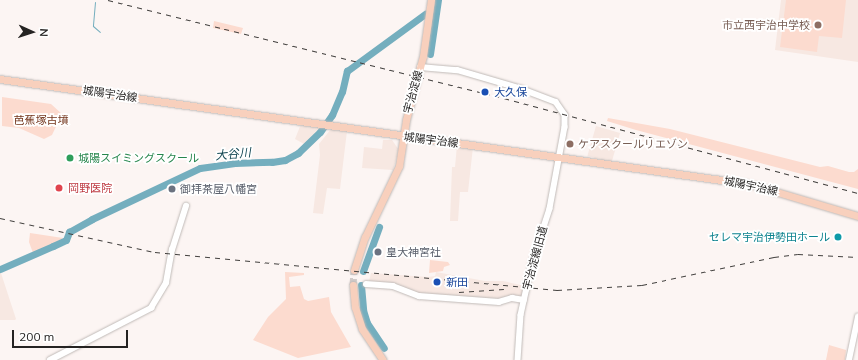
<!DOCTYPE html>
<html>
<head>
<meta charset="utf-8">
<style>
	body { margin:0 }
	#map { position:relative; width:858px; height:360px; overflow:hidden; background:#fcf5f3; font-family:Mulish,"Noto Sans JP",sans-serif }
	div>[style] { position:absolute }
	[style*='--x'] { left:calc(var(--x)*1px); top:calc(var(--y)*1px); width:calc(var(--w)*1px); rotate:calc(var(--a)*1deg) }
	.built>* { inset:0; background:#f7e8e2; transform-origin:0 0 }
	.green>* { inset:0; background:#fcdbcf }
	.stream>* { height:1px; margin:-0.5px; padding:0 0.5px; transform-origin:0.5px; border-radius:0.5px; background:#74aebe }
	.river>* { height:7px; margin:-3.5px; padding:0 3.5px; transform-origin:3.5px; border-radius:3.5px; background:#74aebe }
	.major-tunnel>* { height:7px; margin-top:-3.5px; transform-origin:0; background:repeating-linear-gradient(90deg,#d1cbc9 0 7px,transparent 0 10.5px) }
	.roads { filter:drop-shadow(0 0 1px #c0bab7) drop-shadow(0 0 1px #c0bab7) }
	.minor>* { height:5.5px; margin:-2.75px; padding:0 2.75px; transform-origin:2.75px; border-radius:2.75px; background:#fff }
	.major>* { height:7px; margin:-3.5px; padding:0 3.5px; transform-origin:3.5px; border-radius:3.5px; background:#f8d0bd }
	.rail>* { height:1px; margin-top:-0.5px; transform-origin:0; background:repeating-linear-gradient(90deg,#42403e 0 5px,transparent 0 10px) }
	.dots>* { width:11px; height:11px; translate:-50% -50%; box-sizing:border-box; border:2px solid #fff; border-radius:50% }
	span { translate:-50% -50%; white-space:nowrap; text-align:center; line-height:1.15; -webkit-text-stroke:3.5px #fff; paint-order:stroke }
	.education-label { font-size:11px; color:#785e54 }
	.right { translate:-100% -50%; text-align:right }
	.left { translate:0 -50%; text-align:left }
	.street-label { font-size:11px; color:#252322 }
	.transit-label { font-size:11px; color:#164399 }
	.park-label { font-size:11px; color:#74361d }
	.leisure-label { font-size:11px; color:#27864d }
	.health-label { font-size:11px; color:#be3a42 }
	.worship-label { font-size:11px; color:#5b616d }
	.culture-label { font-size:11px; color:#0d838f }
	.water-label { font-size:12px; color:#144854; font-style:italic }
	.north { position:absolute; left:12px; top:12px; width:40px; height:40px; -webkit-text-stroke:3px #fff; paint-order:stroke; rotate:93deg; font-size:11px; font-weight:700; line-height:16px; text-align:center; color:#252322 }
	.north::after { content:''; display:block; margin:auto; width:14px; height:18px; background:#252322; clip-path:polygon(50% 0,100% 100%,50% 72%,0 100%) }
	.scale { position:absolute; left:12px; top:330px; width:116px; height:18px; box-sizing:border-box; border:2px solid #252322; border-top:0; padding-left:5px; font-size:12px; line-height:14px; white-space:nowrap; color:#252322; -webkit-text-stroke:3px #fff; paint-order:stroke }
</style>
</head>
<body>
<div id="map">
	<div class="built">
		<div style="clip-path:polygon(781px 0,858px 0,858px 62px,775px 50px)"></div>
		<div style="clip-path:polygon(301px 124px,321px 127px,306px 145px,295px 139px)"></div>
		<div style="left:596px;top:126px;width:25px;height:31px;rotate:16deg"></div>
		<div style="clip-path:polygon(331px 129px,347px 131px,340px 189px,327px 188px,323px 214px,313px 213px,320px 155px,319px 144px)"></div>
		<div style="clip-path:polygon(383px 140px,392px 140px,399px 150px,393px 170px,362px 168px,364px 147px,382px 149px)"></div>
		<div style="clip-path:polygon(457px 145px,473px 147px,468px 192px,460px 192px,458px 221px,450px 221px,452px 167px,455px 167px)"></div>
		<div style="clip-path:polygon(0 270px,16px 319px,15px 320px,0 320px)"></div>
		<div style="clip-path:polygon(436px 272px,485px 281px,503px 281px,525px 286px,522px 297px,499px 301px,418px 295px,391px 284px,369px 281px,371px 273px,428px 277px,435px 276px)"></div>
	</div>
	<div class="green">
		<div style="clip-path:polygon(786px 0,846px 0,842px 38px,819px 36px,817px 52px,780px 47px)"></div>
		<div style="clip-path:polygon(214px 21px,243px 28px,241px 34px,213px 28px)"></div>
		<div style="clip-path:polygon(2px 97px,51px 104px,62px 114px,52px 135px,44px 139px,19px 128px,2px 126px)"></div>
		<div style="clip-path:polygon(608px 118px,670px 129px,820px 167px,828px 166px,849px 172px,854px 172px,858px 169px,858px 189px,636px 130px,607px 121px)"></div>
		<div style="clip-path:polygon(30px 233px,63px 238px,53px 245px,33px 253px,29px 242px)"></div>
		<div style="clip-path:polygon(430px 260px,448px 262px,450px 265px,444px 267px,443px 271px,429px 273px)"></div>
		<div style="clip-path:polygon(285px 272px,304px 273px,304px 275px,289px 277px,290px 287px,300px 286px,304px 299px,308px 301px,329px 297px,331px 312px,351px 347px,298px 358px,253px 340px,268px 317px,286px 299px)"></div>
		<div style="clip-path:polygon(829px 345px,846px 350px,845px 360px,826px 360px)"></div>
	</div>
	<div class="stream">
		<div style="--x:95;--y:2;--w:24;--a:95"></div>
		<div style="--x:93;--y:26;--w:9;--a:41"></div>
	</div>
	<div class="river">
		<div style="--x:430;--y:54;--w:55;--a:-81.6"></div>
		<div style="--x:0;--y:269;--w:58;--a:-23.5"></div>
		<div style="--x:53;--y:246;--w:14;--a:-25"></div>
		<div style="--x:66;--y:240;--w:9;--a:-69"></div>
		<div style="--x:69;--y:232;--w:26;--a:-29"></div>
		<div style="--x:92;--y:219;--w:119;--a:-25.3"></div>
		<div style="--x:200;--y:168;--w:35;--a:-8"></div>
		<div style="--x:235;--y:163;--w:37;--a:-2"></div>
		<div style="--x:272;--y:162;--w:13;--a:-9"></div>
		<div style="--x:285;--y:160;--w:15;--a:-28"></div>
		<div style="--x:298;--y:153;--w:30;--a:-44"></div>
		<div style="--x:320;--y:132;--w:21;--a:-55"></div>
		<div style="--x:332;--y:115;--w:25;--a:-67"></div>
		<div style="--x:342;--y:92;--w:22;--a:-77"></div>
		<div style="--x:347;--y:71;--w:97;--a:-36.2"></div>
		<div style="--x:363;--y:271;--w:47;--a:-70"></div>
		<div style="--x:361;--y:285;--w:25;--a:85"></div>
		<div style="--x:363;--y:310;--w:14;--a:73"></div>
		<div style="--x:367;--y:323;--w:30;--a:56"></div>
	</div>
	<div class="major-tunnel">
		<div style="--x:353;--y:285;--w:15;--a:-86"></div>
	</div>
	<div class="roads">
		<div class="minor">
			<div style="--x:420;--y:67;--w:37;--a:5"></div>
			<div style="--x:457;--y:70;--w:68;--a:16.3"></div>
			<div style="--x:522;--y:89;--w:36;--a:21"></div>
			<div style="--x:556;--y:102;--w:16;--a:55"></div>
			<div style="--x:565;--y:115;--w:12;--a:90"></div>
			<div style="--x:565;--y:127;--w:83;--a:100.4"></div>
			<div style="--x:550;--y:209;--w:55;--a:108.1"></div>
			<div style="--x:533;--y:261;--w:55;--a:102.5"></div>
			<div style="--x:521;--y:315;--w:45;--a:93.8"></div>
			<div style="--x:366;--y:284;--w:27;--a:4"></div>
			<div style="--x:393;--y:286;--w:28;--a:21"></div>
			<div style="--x:419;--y:296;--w:80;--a:4.3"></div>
			<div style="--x:499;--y:302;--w:14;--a:-17"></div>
			<div style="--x:512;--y:298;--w:12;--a:9"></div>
			<div style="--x:50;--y:360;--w:114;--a:-27.2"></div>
			<div style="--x:151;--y:308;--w:29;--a:-59"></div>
			<div style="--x:166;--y:283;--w:34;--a:-80"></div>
			<div style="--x:172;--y:250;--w:46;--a:-72.3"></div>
			<div style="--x:849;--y:360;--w:44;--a:-78.2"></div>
		</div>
		<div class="major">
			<div style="--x:0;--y:79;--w:757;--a:7.97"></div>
			<div style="--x:750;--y:184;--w:113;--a:16.5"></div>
			<div style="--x:354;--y:270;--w:35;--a:-72"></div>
			<div style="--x:365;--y:237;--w:79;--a:-64.4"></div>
			<div style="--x:399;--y:166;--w:47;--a:-81.3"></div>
			<div style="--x:406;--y:120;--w:66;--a:-75.1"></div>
			<div style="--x:423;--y:56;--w:57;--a:-81.9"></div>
			<div style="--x:353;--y:285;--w:22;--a:85"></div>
			<div style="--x:355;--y:307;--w:23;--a:72"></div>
			<div style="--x:362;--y:329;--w:37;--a:56"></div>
		</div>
	</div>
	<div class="rail">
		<div style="--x:108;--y:0;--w:388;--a:13.9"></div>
		<div style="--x:485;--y:93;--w:386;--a:15"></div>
		<div style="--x:0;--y:218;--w:159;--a:12.4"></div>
		<div style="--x:155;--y:252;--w:404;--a:5.4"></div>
		<div style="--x:557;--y:290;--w:85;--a:-3.4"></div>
		<div style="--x:642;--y:285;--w:135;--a:-12"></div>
		<div style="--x:774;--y:257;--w:24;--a:-7"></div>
		<div style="--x:798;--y:254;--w:60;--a:2.9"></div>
		<div style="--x:459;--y:292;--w:45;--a:-3.8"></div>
	</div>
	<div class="dots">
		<div style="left:818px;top:25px;background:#8d6e63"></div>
		<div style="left:485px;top:92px;background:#1a4fb4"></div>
		<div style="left:570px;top:144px;background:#8d6e63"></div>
		<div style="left:70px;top:158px;background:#2e9e5b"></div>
		<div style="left:59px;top:188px;background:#e0444e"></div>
		<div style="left:172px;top:189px;background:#6b7280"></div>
		<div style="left:838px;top:237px;background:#0f9aa8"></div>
		<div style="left:378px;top:252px;background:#6b7280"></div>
		<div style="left:437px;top:282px;background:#1a4fb4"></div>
	</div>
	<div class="education-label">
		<span class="right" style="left:810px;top:25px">市立西宇治中学校</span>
		<span class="left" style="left:578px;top:144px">ケアスクールリエゾン</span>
	</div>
	<div class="street-label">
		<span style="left:413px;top:92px;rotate:-75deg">宇治淀線</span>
		<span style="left:110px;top:94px;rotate:8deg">城陽宇治線</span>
		<span style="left:431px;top:140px;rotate:7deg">城陽宇治線</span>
		<span style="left:751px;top:186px;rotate:12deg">城陽宇治線</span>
		<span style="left:535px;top:258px;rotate:-75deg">宇治淀線旧道</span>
	</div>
	<div class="transit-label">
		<span class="left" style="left:494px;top:92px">大久保</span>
		<span class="left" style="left:446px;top:282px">新田</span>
	</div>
	<div class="park-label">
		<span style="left:41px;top:120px">芭蕉塚古墳</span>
	</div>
	<div class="leisure-label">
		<span class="left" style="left:78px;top:158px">城陽スイミングスクール</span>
	</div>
	<div class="health-label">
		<span class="left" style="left:68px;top:188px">岡野医院</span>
	</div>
	<div class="worship-label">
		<span class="left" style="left:180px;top:189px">御拝茶屋八幡宮</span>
		<span class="left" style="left:386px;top:252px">皇大神宮社</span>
	</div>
	<div class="culture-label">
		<span class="right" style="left:830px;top:237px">セレマ宇治伊勢田ホール</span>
	</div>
	<div class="water-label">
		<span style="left:233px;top:154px;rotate:-5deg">大谷川</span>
	</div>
	<div class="north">N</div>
	<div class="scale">200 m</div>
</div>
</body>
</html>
